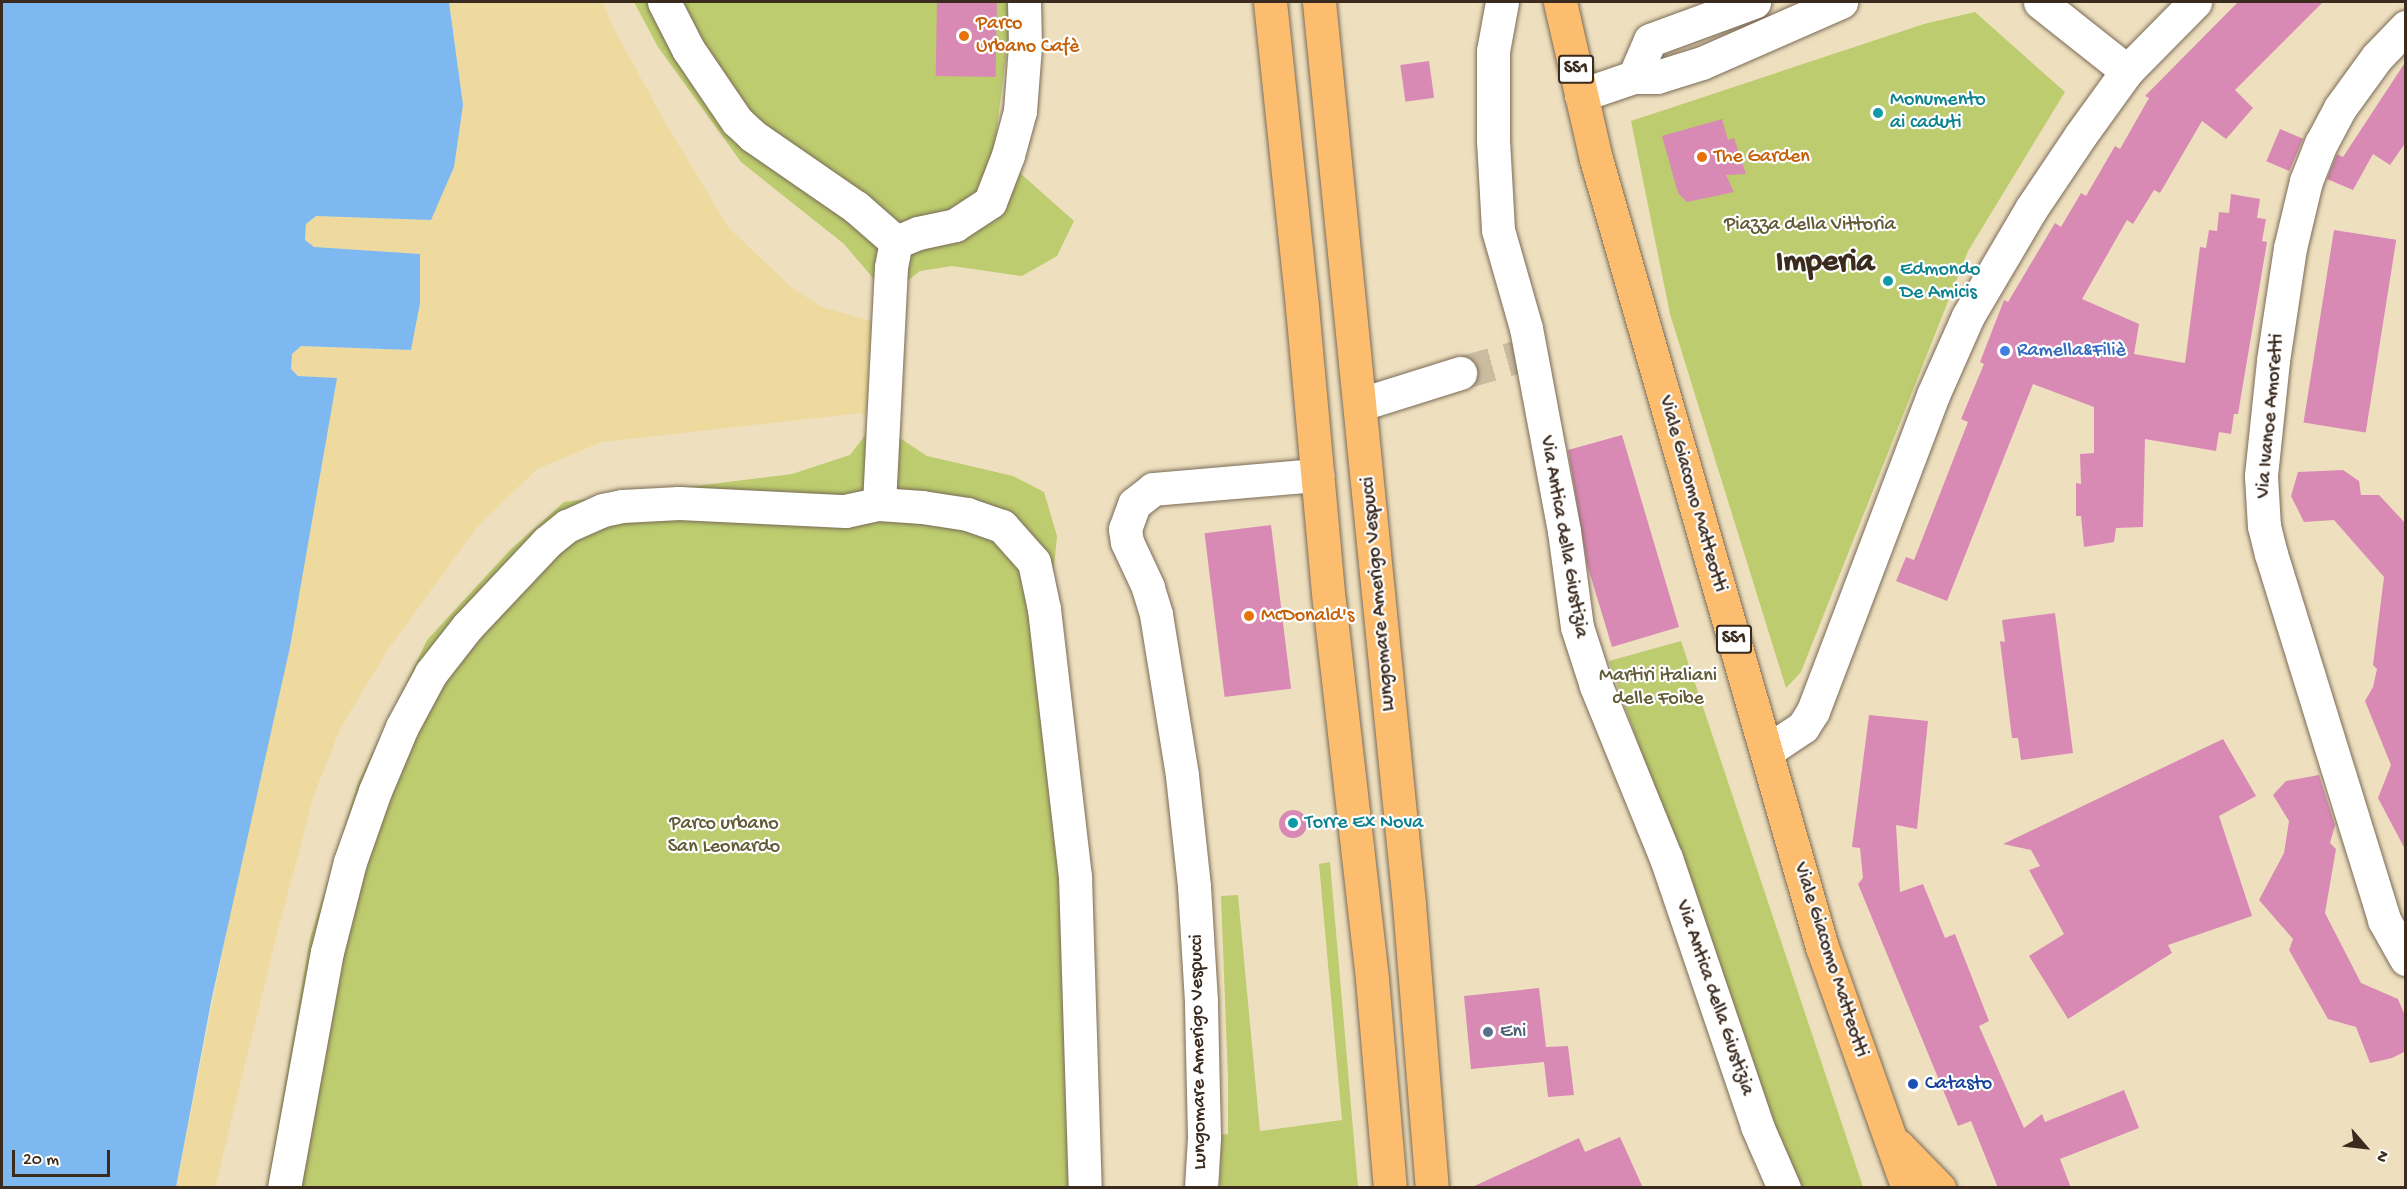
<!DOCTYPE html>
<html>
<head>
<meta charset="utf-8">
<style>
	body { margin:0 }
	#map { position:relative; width:2407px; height:1189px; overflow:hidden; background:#eee0bf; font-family:"Gochi Hand",sans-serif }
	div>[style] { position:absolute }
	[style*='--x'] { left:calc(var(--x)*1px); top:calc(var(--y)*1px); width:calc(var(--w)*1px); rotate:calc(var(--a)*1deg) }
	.green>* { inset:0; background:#bccc6e }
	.sand>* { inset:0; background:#eeda9e }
	.water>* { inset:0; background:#7db9f0 }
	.building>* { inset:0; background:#d88ab4; transform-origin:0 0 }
	.round { border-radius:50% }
	.minor-tunnel>* { height:33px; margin-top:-16.5px; transform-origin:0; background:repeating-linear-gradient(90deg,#cabc9f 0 33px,transparent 0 49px) }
	.roads { filter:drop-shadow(0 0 2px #7a6a56) drop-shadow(0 0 2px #7a6a56) }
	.minor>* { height:33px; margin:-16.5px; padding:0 16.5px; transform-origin:16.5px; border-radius:16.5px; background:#fff }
	.major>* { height:33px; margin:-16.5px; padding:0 16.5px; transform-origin:16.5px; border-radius:16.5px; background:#fcbd6f }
	.dots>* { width:16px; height:16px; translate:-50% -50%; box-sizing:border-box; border:3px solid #fff; border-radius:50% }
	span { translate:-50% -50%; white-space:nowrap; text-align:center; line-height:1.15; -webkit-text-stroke:4.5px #fff; paint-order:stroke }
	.shield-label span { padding:2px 4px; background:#fff; border:2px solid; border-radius:4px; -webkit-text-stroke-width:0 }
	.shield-label { font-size:18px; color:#3b2a1e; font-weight:700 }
	.food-label { font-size:20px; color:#c56008 }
	.left { translate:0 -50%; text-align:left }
	.culture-label { font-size:20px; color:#0d838f }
	.park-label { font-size:20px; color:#625b36 }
	.shop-label { font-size:20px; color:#366cbe }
	.street-label { font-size:20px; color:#3b2a1e }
	.service-label { font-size:20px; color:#4e5e75 }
	.transit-label { font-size:20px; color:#164399 }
	.town-label { font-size:32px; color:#3b2a1e; font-weight:700 }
	.frame { position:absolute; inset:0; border:3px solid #3b2a1e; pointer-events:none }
	.north { position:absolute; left:2335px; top:1117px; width:60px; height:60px; -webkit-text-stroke:4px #fff; paint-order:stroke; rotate:118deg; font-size:16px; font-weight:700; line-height:24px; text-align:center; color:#3b2a1e }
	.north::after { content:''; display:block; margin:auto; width:21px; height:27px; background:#3b2a1e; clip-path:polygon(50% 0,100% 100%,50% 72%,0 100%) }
	.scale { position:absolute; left:12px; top:1150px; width:98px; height:27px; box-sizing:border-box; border:3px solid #3b2a1e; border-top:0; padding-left:8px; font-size:18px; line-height:21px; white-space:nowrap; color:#3b2a1e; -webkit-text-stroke:4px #fff; paint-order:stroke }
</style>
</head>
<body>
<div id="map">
	<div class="green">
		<div style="clip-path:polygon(634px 2px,1013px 2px,994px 150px,1074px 221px,1057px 256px,1022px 276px,952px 266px,920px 271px,901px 286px,897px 436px,927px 456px,1013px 476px,1044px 492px,1057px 536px,1050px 608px,1095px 1187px,267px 1188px,310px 939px,358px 783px,427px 640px,510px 550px,564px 502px,792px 474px,850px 455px,875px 422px,879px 285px,844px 244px,741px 162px,658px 47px)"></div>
		<div style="clip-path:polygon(1975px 12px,2065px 92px,1968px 251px,1801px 672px,1786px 688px,1670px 314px,1631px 121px,1924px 24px)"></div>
		<div style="clip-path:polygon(1681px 641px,1863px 1187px,1798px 1187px,1768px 1111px,1609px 661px)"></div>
		<div style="clip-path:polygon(1330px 862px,1358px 1187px,1220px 1187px,1221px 1135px,1228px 1134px,1228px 1078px,1221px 896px,1238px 895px,1260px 1131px,1342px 1120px,1319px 864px)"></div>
	</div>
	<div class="sand">
		<div style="clip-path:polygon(449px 2px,603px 2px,611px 23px,666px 124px,728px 227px,792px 288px,822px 307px,878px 323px,875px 422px,861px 413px,602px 442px,537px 469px,477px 527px,387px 651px,341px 727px,314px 795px,277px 934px,215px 1187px,176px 1188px,336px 378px,299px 376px,291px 369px,292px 354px,301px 346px,411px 350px,420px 254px,314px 247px,305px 240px,306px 223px,316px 216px,431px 220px,463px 105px)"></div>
	</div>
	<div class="water">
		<div style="clip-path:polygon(2px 2px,449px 2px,463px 105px,454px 167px,431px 220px,316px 216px,306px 224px,305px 240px,314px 247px,420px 254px,420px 303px,411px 350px,301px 346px,292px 354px,291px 369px,298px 376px,337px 378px,290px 647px,212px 997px,176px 1187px,2px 1187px)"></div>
	</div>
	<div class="building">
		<div style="left:937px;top:2px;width:60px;height:74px;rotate:1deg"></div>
		<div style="clip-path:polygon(2238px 2px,2323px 2px,2235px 90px,2253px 108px,2226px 139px,2202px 121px,2160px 193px,2154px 190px,2133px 224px,2127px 220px,2082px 299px,2139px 324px,2134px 354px,2185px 363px,2200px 247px,2206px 248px,2209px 230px,2217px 231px,2219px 212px,2229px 213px,2231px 194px,2260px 199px,2257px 218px,2266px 219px,2262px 241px,2267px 242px,2238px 414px,2234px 414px,2231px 434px,2219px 432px,2216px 451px,2145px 439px,2143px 527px,2116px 528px,2114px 542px,2084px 547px,2081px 516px,2076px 516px,2076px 483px,2081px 484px,2080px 454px,2094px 453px,2094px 407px,2033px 384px,1947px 601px,1896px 581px,1906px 557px,1914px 560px,1968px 422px,1961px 419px,1984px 364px,1980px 362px,2004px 300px,2008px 302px,2055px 223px,2061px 227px,2081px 193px,2086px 196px,2115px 146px,2120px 149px,2149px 98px,2145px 96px)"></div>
		<div style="left:1429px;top:61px;width:37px;height:29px;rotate:82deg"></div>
		<div style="clip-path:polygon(2406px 61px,2406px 142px,2390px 165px,2373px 154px,2353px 190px,2327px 179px,2337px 154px,2343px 157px)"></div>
		<div style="clip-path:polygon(1722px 119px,1728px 140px,1734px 138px,1746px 174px,1726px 175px,1734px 192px,1687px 202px,1678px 193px,1662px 136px)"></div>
		<div style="left:2280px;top:129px;width:25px;height:35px;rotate:23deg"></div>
		<div style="left:2334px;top:230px;width:63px;height:195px;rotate:9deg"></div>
		<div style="clip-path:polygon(1622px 435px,1679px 627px,1612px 647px,1587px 564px,1568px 450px)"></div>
		<div style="clip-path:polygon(2343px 470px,2359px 481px,2361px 495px,2379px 495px,2406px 524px,2406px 851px,2378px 798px,2391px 765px,2365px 701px,2373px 687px,2377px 669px,2373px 665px,2384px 577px,2334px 520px,2304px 522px,2291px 496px,2298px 472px)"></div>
		<div style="left:1271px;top:525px;width:165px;height:67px;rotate:83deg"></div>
		<div style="clip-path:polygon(2055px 613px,2073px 753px,2021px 760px,2018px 738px,2012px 738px,2000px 641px,2005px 642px,2002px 620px)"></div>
		<div style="clip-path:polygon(1869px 715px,1928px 721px,1917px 829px,1896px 825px,1900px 892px,1923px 884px,1945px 938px,1955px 934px,1989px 1021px,1979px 1026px,2024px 1128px,2042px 1114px,2045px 1122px,2124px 1090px,2139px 1128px,2060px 1159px,2071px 1188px,1998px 1188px,1971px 1121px,1958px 1126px,1858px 884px,1863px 878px,1860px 848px,1852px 847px)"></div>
		<div style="clip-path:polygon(2223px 739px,2256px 796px,2219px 816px,2252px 916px,2168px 945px,2172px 953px,2068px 1019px,2029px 956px,2064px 934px,2029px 870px,2040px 866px,2031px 850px,2003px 844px)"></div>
		<div style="clip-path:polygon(2319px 775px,2335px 825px,2330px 843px,2336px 849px,2325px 913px,2361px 983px,2398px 999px,2406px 1018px,2406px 1051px,2392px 1058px,2370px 1063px,2356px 1027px,2328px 1019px,2289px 950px,2293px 939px,2259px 900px,2284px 853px,2289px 821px,2273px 795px,2286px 781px)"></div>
		<div class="round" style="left:1279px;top:810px;width:28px;height:28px"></div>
		<div style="clip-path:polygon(1539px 988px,1546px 1047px,1568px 1046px,1574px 1095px,1548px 1097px,1544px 1062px,1471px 1069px,1464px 996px)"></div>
		<div style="clip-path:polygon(1620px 1137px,1643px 1188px,1470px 1188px,1579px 1138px,1585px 1152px)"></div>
	</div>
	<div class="minor-tunnel">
		<div style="--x:1460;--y:373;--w:74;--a:-15.7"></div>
	</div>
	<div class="roads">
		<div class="minor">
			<div style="--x:664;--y:2;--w:53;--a:62.9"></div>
			<div style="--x:688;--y:49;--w:87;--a:55.8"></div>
			<div style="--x:737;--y:121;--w:22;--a:43"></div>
			<div style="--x:753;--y:136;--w:125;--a:34.6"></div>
			<div style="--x:856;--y:207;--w:53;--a:41.2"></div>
			<div style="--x:1502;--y:2;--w:50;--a:100.4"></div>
			<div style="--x:1493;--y:51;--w:89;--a:90"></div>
			<div style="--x:1493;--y:140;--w:90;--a:86.8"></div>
			<div style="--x:1498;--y:230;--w:102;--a:74.1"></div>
			<div style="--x:1526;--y:328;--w:207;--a:79.4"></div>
			<div style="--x:1564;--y:531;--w:97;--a:82.3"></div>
			<div style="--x:1577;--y:627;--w:62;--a:72.1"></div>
			<div style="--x:1596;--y:686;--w:186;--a:67.9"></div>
			<div style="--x:1666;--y:858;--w:283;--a:71.2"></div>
			<div style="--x:1757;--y:1126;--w:68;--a:66.5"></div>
			<div style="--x:2040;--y:2;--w:111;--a:38.4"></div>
			<div style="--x:2406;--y:27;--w:42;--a:134"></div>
			<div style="--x:2377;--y:57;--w:63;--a:126"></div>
			<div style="--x:2340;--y:108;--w:40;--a:118"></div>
			<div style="--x:2321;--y:143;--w:41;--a:111.5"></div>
			<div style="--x:2306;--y:181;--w:69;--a:103.4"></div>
			<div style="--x:2290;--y:248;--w:114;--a:98.6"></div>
			<div style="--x:2273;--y:361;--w:116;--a:96"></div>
			<div style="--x:2261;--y:476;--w:50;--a:86.6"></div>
			<div style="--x:2264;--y:526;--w:29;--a:76"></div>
			<div style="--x:2271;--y:554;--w:383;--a:72.8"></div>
			<div style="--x:2384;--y:920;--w:45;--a:60.6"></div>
			<div style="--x:1634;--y:77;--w:40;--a:-66.6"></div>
			<div style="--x:1650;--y:40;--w:111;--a:-20.1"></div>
			<div style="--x:1581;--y:95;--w:56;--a:-18.8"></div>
			<div style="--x:1634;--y:77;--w:23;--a:0"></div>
			<div style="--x:1657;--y:77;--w:47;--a:-17.3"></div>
			<div style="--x:1702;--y:63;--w:152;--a:-23.7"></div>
			<div style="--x:1361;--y:404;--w:104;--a:-17.4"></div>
			<div style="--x:879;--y:504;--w:237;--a:-87.1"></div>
			<div style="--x:891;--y:267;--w:25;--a:-79"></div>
			<div style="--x:896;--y:242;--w:24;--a:-22"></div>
			<div style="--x:918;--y:233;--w:38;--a:-12"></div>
			<div style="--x:955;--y:225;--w:42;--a:-33.3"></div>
			<div style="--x:990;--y:202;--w:50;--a:-69"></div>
			<div style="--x:1008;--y:155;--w:46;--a:-74.7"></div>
			<div style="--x:1020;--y:111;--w:65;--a:-85.6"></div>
			<div style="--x:1025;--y:46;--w:44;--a:-91.3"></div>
			<div style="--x:1767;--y:751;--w:43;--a:-33.7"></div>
			<div style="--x:1803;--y:727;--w:19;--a:-58"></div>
			<div style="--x:1813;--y:711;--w:338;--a:-69.2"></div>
			<div style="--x:1933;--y:395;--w:86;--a:-66.1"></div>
			<div style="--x:1968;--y:316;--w:124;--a:-59.5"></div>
			<div style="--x:2031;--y:209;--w:88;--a:-56.1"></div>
			<div style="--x:2080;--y:136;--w:80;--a:-54.1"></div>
			<div style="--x:2127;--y:71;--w:97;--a:-45.4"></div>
			<div style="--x:284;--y:1188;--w:240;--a:-79.7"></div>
			<div style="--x:327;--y:952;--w:93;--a:-75.7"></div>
			<div style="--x:350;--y:862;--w:75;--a:-70.6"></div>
			<div style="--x:375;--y:791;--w:69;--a:-67.1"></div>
			<div style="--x:402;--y:727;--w:61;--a:-61.8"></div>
			<div style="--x:431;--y:673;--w:58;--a:-52"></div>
			<div style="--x:467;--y:627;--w:117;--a:-46.7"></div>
			<div style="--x:547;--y:542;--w:26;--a:-39"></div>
			<div style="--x:567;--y:526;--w:39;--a:-24"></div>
			<div style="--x:603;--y:510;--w:19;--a:-12"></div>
			<div style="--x:622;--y:506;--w:57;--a:-3"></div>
			<div style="--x:679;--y:503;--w:166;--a:2.8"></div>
			<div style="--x:845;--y:511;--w:35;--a:-12"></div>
			<div style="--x:879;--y:504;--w:43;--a:4"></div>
			<div style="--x:922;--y:507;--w:46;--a:8.8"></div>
			<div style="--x:967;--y:514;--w:37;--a:19"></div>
			<div style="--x:1002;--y:526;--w:48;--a:48.4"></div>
			<div style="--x:1034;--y:562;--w:48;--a:78"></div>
			<div style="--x:1044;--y:609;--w:270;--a:83.4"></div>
			<div style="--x:1075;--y:877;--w:311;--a:88.2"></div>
			<div style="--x:1201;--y:1188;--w:51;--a:-86.6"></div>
			<div style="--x:1204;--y:1137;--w:136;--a:-91.3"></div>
			<div style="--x:1201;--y:1001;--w:115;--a:-93.5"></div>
			<div style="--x:1194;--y:886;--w:112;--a:-96.2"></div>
			<div style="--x:1182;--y:775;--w:163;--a:-99.2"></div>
			<div style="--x:1156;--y:614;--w:28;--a:-107"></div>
			<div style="--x:1148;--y:587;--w:50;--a:-115"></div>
			<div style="--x:1127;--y:542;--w:13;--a:-99"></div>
			<div style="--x:1125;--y:529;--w:27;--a:-70"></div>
			<div style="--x:1134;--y:504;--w:24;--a:-38"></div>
			<div style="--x:1153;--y:489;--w:165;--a:-4.9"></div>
		</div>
		<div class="major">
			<div style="--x:1270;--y:2;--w:307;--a:84"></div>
			<div style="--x:1302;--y:307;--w:295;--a:84.8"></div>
			<div style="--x:1329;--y:601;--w:380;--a:83.5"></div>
			<div style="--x:1372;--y:979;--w:210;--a:85.1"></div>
			<div style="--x:1319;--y:2;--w:906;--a:84.3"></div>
			<div style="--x:1409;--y:904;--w:285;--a:85.4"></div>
			<div style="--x:1560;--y:2;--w:161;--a:77.1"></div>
			<div style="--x:1596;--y:159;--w:820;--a:74"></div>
			<div style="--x:1822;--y:947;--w:256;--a:70.4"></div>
			<div style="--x:1898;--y:1146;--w:59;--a:45.7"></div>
		</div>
	</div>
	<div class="dots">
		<div style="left:964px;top:36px;background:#e8710a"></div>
		<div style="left:1878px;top:113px;background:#0f9aa8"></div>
		<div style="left:1702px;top:157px;background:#e8710a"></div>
		<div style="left:1888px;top:281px;background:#0f9aa8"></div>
		<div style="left:2005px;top:351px;background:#3f7fe0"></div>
		<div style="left:1249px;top:616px;background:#e8710a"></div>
		<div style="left:1293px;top:823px;background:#0f9aa8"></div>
		<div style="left:1488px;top:1032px;background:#5c6f8a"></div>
		<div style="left:1913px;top:1084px;background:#1a4fb4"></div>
	</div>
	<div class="shield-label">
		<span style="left:1576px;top:69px">SS1</span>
		<span style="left:1734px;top:639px">SS1</span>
	</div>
	<div class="food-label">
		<span class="left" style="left:976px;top:36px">Parco<br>Urbano Cafè</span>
		<span class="left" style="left:1714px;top:157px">The Garden</span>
		<span class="left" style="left:1261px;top:616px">McDonald's</span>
	</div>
	<div class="culture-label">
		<span class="left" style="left:1890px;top:112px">Monumento<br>ai caduti</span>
		<span class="left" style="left:1900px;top:282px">Edmondo<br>De Amicis</span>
		<span class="left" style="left:1305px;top:823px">Torre Ex Nova</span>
	</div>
	<div class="park-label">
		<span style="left:1810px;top:225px">Piazza della Vittoria</span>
		<span style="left:1658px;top:688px">Martiri italiani<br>delle Foibe</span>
		<span style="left:724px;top:836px">Parco urbano<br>San Leonardo</span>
	</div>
	<div class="shop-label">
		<span class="left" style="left:2017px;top:351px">Ramella&amp;Filiè</span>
	</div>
	<div class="street-label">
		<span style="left:2271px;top:416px;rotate:-85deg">Via Ivanoe Amoretti</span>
		<span style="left:1692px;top:494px;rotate:74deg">Viale Giacomo Matteotti</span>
		<span style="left:1563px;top:537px;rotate:80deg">Via Antica della Giustizia</span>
		<span style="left:1379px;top:594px;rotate:-95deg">Lungomare Amerigo Vespucci</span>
		<span style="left:1830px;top:960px;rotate:72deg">Viale Giacomo Matteotti</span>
		<span style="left:1714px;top:998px;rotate:71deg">Via Antica della Giustizia</span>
		<span style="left:1199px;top:1052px;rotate:-91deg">Lungomare Amerigo Vespucci</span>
	</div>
	<div class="service-label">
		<span class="left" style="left:1500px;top:1032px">Eni</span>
	</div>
	<div class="transit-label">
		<span class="left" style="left:1925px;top:1084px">Catasto</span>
	</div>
	<div class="town-label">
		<span style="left:1825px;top:263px">Imperia</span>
	</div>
	<div class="frame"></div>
	<div class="north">N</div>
	<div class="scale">20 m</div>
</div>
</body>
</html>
